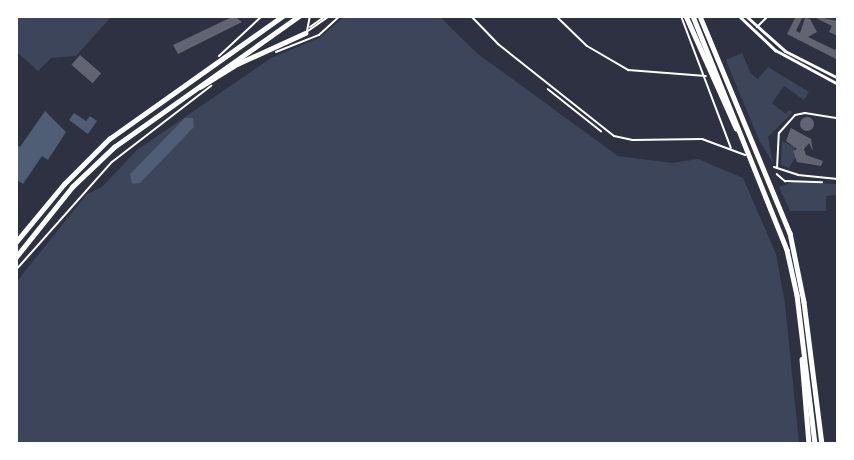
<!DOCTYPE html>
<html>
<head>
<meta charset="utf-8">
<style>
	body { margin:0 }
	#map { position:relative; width:854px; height:460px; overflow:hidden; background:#2d3142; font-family:Spectral,serif }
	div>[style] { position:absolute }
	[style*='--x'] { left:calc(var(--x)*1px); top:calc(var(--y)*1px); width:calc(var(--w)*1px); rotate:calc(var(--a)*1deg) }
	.green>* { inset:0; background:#3c4559 }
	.water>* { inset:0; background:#4f5d75 }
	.building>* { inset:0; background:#626471; transform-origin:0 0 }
	.round { border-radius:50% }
	.path>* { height:1.5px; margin:-0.75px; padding:0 0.75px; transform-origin:0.75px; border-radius:0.75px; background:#fff }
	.service>* { height:1.5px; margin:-0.75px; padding:0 0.75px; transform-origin:0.75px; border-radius:0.75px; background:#fff }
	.minor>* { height:2px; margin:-1px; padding:0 1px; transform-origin:1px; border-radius:1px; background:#fff }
	.secondary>* { height:3px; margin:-1.5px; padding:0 1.5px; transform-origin:1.5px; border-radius:1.5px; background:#fff }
	.motorway>* { height:4.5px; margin:-2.25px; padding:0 2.25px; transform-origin:2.25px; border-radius:2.25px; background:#fff }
	span { translate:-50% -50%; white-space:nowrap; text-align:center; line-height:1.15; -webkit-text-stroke:4.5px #fff; paint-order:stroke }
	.frame { position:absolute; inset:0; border:18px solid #fff; pointer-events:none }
</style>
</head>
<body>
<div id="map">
	<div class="green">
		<div style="clip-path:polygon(16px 17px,17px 16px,111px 17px,76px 56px,51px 58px,38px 71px,17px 52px)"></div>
		<div style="clip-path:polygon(344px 17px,440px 17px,478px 54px,618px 156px,672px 163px,698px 159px,743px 178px,776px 254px,785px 304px,799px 443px,17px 443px,16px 284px,25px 271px,87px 194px,102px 187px,137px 150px,271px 58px,319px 38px)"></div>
		<div style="clip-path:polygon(742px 53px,751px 74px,758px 79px,768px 67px,809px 92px,804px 100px,784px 86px,772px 103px,786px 114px,789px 110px,793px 112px,768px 137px,773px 163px,759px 140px,726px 60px)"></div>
		<div style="clip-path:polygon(782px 141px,794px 147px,795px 158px,789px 168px,781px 165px)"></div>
		<div style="clip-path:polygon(793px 182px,836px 184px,837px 195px,826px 196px,826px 211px,790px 211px,779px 187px)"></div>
	</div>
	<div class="water">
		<div style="clip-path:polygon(45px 111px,66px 132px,48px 160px,42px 156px,23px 184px,17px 180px,17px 145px,20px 147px)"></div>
		<div style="clip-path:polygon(74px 113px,86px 121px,90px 116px,97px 121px,88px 134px,69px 120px)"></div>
		<div style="clip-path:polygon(185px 118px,193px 118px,194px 127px,140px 183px,132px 184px,130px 174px)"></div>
	</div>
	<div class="building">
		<div style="clip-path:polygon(234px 16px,242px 22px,178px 54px,173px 45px)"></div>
		<div style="clip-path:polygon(796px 16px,803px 16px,796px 31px,800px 33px,805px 18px,810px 19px,817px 32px,808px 37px,835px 50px,838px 46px,838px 60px,787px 34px)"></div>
		<div style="clip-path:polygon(812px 16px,838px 21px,838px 36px,829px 32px,832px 26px)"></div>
		<div style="left:80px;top:55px;width:28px;height:13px;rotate:41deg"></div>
		<div class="round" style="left:800px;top:117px;width:14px;height:14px"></div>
		<div style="clip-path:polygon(791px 128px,811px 139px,813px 151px,809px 143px,804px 149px,806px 155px,823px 161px,821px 166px,797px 162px,793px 151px,797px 149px,786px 141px)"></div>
	</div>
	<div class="path">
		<div style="--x:276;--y:52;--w:46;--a:-21.6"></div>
		<div style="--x:319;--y:35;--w:28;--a:-42"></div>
		<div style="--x:548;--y:89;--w:68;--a:38.4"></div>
		<div style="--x:777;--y:174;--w:11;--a:41"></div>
		<div style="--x:785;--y:181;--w:37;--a:2"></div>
		<div style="--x:16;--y:270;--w:144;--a:-48.4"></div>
		<div style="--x:112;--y:162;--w:125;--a:-37.5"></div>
	</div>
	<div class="service">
		<div style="--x:310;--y:27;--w:16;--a:-35"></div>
	</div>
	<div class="minor">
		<div style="--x:317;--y:16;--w:10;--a:0"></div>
		<div style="--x:471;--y:16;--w:39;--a:46"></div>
		<div style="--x:498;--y:44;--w:148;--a:38.4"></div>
		<div style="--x:614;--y:136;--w:19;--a:12"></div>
		<div style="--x:633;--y:140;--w:69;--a:-0.8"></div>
		<div style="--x:702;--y:139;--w:46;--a:20.4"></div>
		<div style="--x:556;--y:16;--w:43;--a:44.1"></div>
		<div style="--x:587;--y:46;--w:48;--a:30.3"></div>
		<div style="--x:628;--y:70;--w:78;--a:4.4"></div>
		<div style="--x:681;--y:16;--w:141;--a:69.3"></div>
		<div style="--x:757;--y:27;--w:16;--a:-45"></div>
		<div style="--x:307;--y:31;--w:15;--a:-79"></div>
		<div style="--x:305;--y:33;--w:29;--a:-35"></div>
		<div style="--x:219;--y:56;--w:59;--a:-42.9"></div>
		<div style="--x:774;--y:167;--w:25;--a:18"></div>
		<div style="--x:798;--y:175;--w:40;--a:5.7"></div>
		<div style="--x:777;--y:168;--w:35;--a:-87"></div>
		<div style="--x:779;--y:133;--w:24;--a:-48"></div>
		<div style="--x:795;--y:115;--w:10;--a:-11"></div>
		<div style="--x:805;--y:113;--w:33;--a:9"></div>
	</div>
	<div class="secondary">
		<div style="--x:739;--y:16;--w:50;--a:43.4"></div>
		<div style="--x:775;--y:50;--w:72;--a:28.4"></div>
		<div style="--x:746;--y:16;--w:52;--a:41.9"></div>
		<div style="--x:785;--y:51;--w:59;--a:27"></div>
	</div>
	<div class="motorway">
		<div style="--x:686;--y:16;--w:123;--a:65.9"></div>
		<div style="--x:693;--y:16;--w:252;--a:68.1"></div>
		<div style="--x:787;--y:250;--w:46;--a:77.5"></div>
		<div style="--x:797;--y:295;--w:150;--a:83.1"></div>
		<div style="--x:700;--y:16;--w:235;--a:67.5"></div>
		<div style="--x:790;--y:233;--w:70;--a:78.5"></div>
		<div style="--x:804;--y:302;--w:143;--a:82.8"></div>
		<div style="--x:200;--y:87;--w:44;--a:-31.9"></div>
		<div style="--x:237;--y:64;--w:75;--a:-24.5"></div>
		<div style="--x:16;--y:242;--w:75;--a:-50.4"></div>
		<div style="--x:64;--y:184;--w:64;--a:-45"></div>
		<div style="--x:109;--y:139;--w:213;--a:-35.3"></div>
		<div style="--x:16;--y:257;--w:90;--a:-51.3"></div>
		<div style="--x:72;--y:187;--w:58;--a:-43.6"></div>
		<div style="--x:114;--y:147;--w:227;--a:-35.3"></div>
		<div style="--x:802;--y:359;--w:85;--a:85.3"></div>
	</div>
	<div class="frame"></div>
</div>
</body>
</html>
